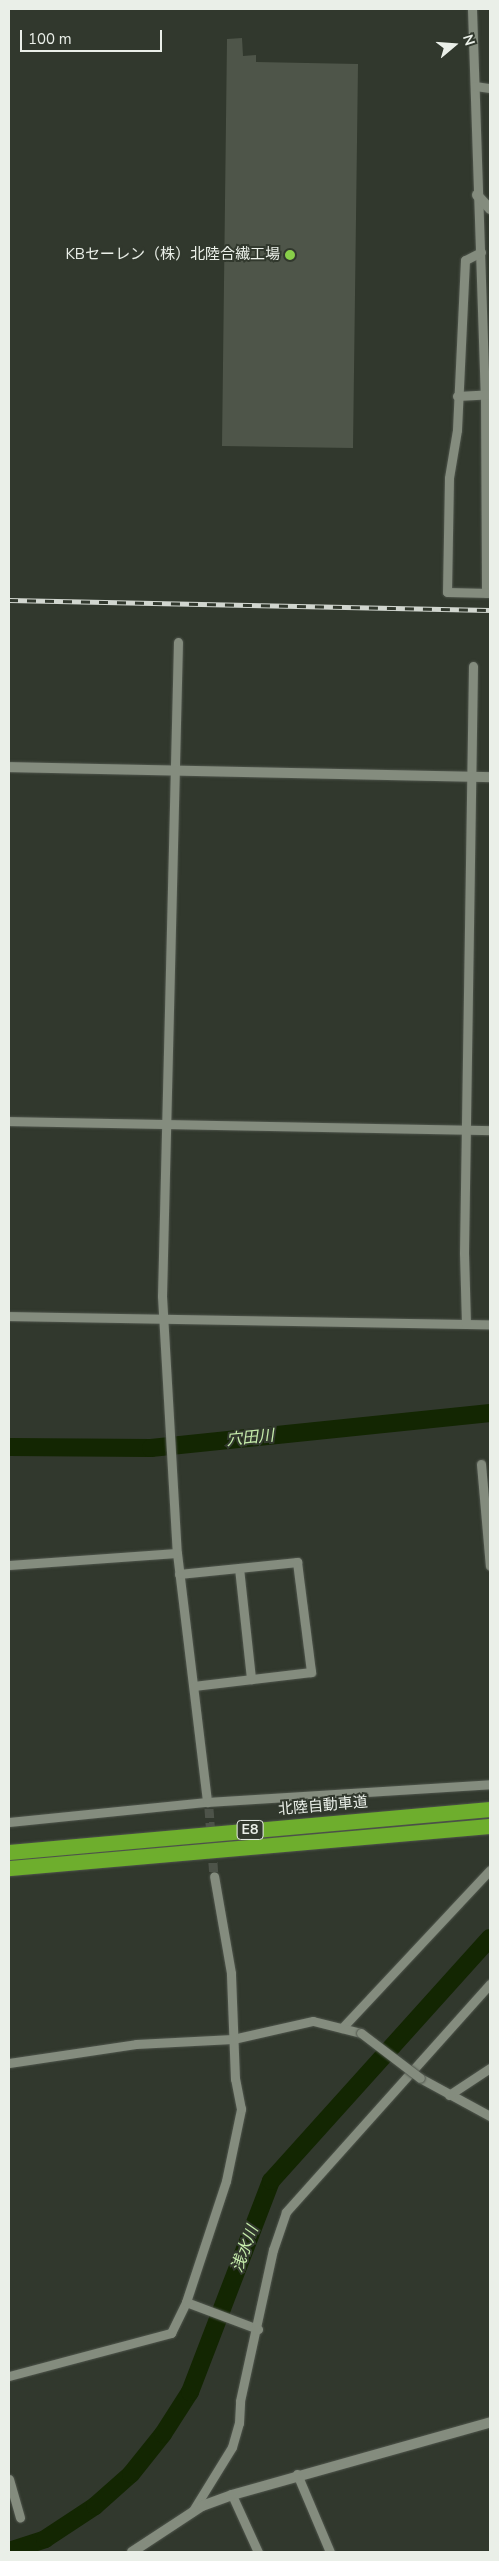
<!DOCTYPE html>
<html>
<head>
<meta charset="utf-8">
<style>
	body { margin:0 }
	#map { position:relative; width:499px; height:2561px; overflow:hidden; background:#31382d; font-family:"Nunito Sans","Noto Sans JP",sans-serif }
	div>[style] { position:absolute }
	[style*='--x'] { left:calc(var(--x)*1px); top:calc(var(--y)*1px); width:calc(var(--w)*1px); rotate:calc(var(--a)*1deg) }
	.river>* { height:18px; margin:-9px; padding:0 9px; transform-origin:9px; border-radius:9px; background:#132602 }
	.building>* { inset:0; background:#4e5549 }
	.minor-tunnel>* { height:9px; margin-top:-4.5px; transform-origin:0; background:repeating-linear-gradient(90deg,#4d5349 0 9px,transparent 0 13.5px) }
	.roads { filter:drop-shadow(0 0 1px #4f554c) drop-shadow(0 0 1px #4f554c) }
	.minor>* { height:9px; margin:-4.5px; padding:0 4.5px; transform-origin:4.5px; border-radius:4.5px; background:#848c7e }
	.tertiary>* { height:10px; margin:-5px; padding:0 5px; transform-origin:5px; border-radius:5px; background:#848c7e }
	.motorway>* { height:15px; margin:-7.5px; padding:0 7.5px; transform-origin:7.5px; border-radius:7.5px; background:#6eae2d }
	.rail>* { height:5px; margin-top:-2.5px; transform-origin:0; background:repeating-linear-gradient(90deg,#31382d 0 9px,#d1d6cf 0 18px); box-sizing:border-box; border-block:1px solid #d1d6cf }
	.bridges { filter:drop-shadow(0 0 1px #4f554c) drop-shadow(0 0 1px #4f554c) }
	.minor-bridge>* { height:9px; margin:-4.5px; padding:0 4.5px; transform-origin:4.5px; border-radius:4.5px; background:#848c7e }
	.dots>* { width:14px; height:14px; translate:-50% -50%; box-sizing:border-box; border:2px solid #31382d; border-radius:50% }
	span { translate:-50% -50%; white-space:nowrap; text-align:center; line-height:1.15; -webkit-text-stroke:4px #31382d; paint-order:stroke }
	.shield-label span { padding:1px 4px; background:#31382d; border:1px solid; border-radius:4px; -webkit-text-stroke-width:0 }
	.shield-label { font-size:14px; color:#eaefe8; font-weight:700 }
	.poi-label { font-size:15px; color:#eaefe8 }
	.right { translate:-100% -50%; text-align:right }
	.street-label { font-size:15px; color:#eaefe8 }
	.water-label { font-size:16px; color:#c5ebaa; font-style:italic }
	.frame { position:absolute; inset:0; border:10px solid #eaefe8; pointer-events:none }
	.north { position:absolute; left:429px; top:20px; width:50px; height:50px; -webkit-text-stroke:4px #31382d; paint-order:stroke; rotate:72deg; font-size:14px; font-weight:700; line-height:20px; text-align:center; color:#eaefe8 }
	.north::after { content:''; display:block; margin:auto; width:18px; height:22px; background:#eaefe8; clip-path:polygon(50% 0,100% 100%,50% 72%,0 100%) }
	.scale { position:absolute; left:20px; top:30px; width:142px; height:22px; box-sizing:border-box; border:2px solid #eaefe8; border-top:0; padding-left:6px; font-size:15px; line-height:18px; white-space:nowrap; color:#eaefe8; -webkit-text-stroke:4px #31382d; paint-order:stroke }
</style>
</head>
<body>
<div id="map">
	<div class="river">
		<div style="--x:9;--y:1447;--w:142;--a:0.4"></div>
		<div style="--x:151;--y:1448;--w:341;--a:-5.9"></div>
		<div style="--x:9;--y:2551;--w:38;--a:-18"></div>
		<div style="--x:45;--y:2539;--w:60;--a:-33.4"></div>
		<div style="--x:95;--y:2506;--w:48;--a:-41.6"></div>
		<div style="--x:131;--y:2474;--w:51;--a:-51.3"></div>
		<div style="--x:163;--y:2434;--w:50;--a:-57.3"></div>
		<div style="--x:190;--y:2392;--w:226;--a:-69"></div>
		<div style="--x:271;--y:2181;--w:327;--a:-48"></div>
	</div>
	<div class="building">
		<div style="clip-path:polygon(242px 38px,243px 56px,256px 55px,256px 62px,358px 64px,353px 448px,222px 446px,227px 39px)"></div>
	</div>
	<div class="minor-tunnel">
		<div style="--x:208;--y:1795;--w:81;--a:85.8"></div>
	</div>
	<div class="roads">
		<div class="minor">
			<div style="--x:472;--y:9;--w:385;--a:88.1"></div>
			<div style="--x:485;--y:394;--w:199;--a:89.7"></div>
			<div style="--x:475;--y:86;--w:15;--a:8"></div>
			<div style="--x:481;--y:252;--w:18;--a:153"></div>
			<div style="--x:465;--y:260;--w:170;--a:92.7"></div>
			<div style="--x:457;--y:430;--w:49;--a:99.5"></div>
			<div style="--x:449;--y:478;--w:114;--a:91"></div>
			<div style="--x:447;--y:592;--w:43;--a:1.3"></div>
			<div style="--x:457;--y:396;--w:33;--a:-3"></div>
			<div style="--x:178;--y:642;--w:654;--a:91.4"></div>
			<div style="--x:162;--y:1296;--w:257;--a:86.7"></div>
			<div style="--x:177;--y:1553;--w:251;--a:83.1"></div>
			<div style="--x:9;--y:1121;--w:481;--a:1.1"></div>
			<div style="--x:9;--y:1316;--w:481;--a:1"></div>
			<div style="--x:466;--y:1324;--w:71;--a:-91.6"></div>
			<div style="--x:464;--y:1253;--w:587;--a:-89.12"></div>
			<div style="--x:481;--y:1464;--w:102;--a:85"></div>
			<div style="--x:9;--y:1565;--w:168;--a:-4.1"></div>
			<div style="--x:239;--y:1568;--w:112;--a:83.8"></div>
			<div style="--x:179;--y:1574;--w:119;--a:-5.8"></div>
			<div style="--x:297;--y:1562;--w:111;--a:82.7"></div>
			<div style="--x:311;--y:1672;--w:118;--a:173.2"></div>
			<div style="--x:9;--y:1822;--w:199;--a:-5.8"></div>
			<div style="--x:207;--y:1802;--w:284;--a:-3.6"></div>
			<div style="--x:342;--y:2028;--w:216;--a:-46.9"></div>
			<div style="--x:9;--y:2063;--w:128;--a:-8.5"></div>
			<div style="--x:136;--y:2044;--w:97;--a:-3"></div>
			<div style="--x:233;--y:2039;--w:82;--a:-12.7"></div>
			<div style="--x:313;--y:2021;--w:49;--a:14"></div>
			<div style="--x:420;--y:2078;--w:80;--a:28.5"></div>
			<div style="--x:449;--y:2095;--w:49;--a:-33.4"></div>
			<div style="--x:186;--y:2302;--w:77;--a:20.6"></div>
			<div style="--x:9;--y:2376;--w:168;--a:-14.9"></div>
			<div style="--x:171;--y:2333;--w:34;--a:-64"></div>
			<div style="--x:186;--y:2302;--w:127;--a:-71.7"></div>
			<div style="--x:226;--y:2181;--w:74;--a:-78.2"></div>
			<div style="--x:241;--y:2109;--w:31;--a:-101"></div>
			<div style="--x:235;--y:2079;--w:106;--a:-92.2"></div>
			<div style="--x:231;--y:1973;--w:98;--a:-99.9"></div>
			<div style="--x:297;--y:2474;--w:85;--a:67.1"></div>
			<div style="--x:9;--y:2479;--w:40;--a:74"></div>
			<div style="--x:232;--y:2495;--w:63;--a:65.5"></div>
			<div style="--x:192;--y:2512;--w:76;--a:-58.4"></div>
			<div style="--x:232;--y:2447;--w:25;--a:-74"></div>
			<div style="--x:239;--y:2423;--w:22;--a:-87"></div>
			<div style="--x:240;--y:2401;--w:155;--a:-77.7"></div>
			<div style="--x:273;--y:2250;--w:40;--a:-71.1"></div>
			<div style="--x:286;--y:2212;--w:306;--a:-48.2"></div>
		</div>
		<div class="tertiary">
			<div style="--x:477;--y:195;--w:19;--a:47"></div>
			<div style="--x:9;--y:767;--w:481;--a:1.2"></div>
			<div style="--x:132;--y:2552;--w:84;--a:-33.3"></div>
			<div style="--x:202;--y:2506;--w:32;--a:-20"></div>
			<div style="--x:232;--y:2495;--w:267;--a:-15.7"></div>
		</div>
		<div class="motorway">
			<div style="--x:9;--y:1852;--w:483;--a:-5.1"></div>
			<div style="--x:9;--y:1868;--w:483;--a:-5"></div>
		</div>
	</div>
	<div class="rail">
		<div style="--x:9;--y:600;--w:481;--a:1.2"></div>
	</div>
	<div class="bridges">
		<div class="minor-bridge">
			<div style="--x:361;--y:2033;--w:74;--a:37.3"></div>
		</div>
	</div>
	<div class="dots">
		<div style="left:290px;top:255px;background:#88cf49"></div>
	</div>
	<div class="shield-label">
		<span style="left:250px;top:1830px">E8</span>
	</div>
	<div class="poi-label">
		<span class="right" style="left:280px;top:255px">KBセーレン（株）北陸合繊工場</span>
	</div>
	<div class="street-label">
		<span style="left:323px;top:1806px;rotate:-5deg">北陸自動車道</span>
	</div>
	<div class="water-label">
		<span style="left:250px;top:1438px;rotate:-6deg">穴田川</span>
		<span style="left:245px;top:2249px;rotate:-69deg">浅水川</span>
	</div>
	<div class="frame"></div>
	<div class="north">N</div>
	<div class="scale">100 m</div>
</div>
</body>
</html>
